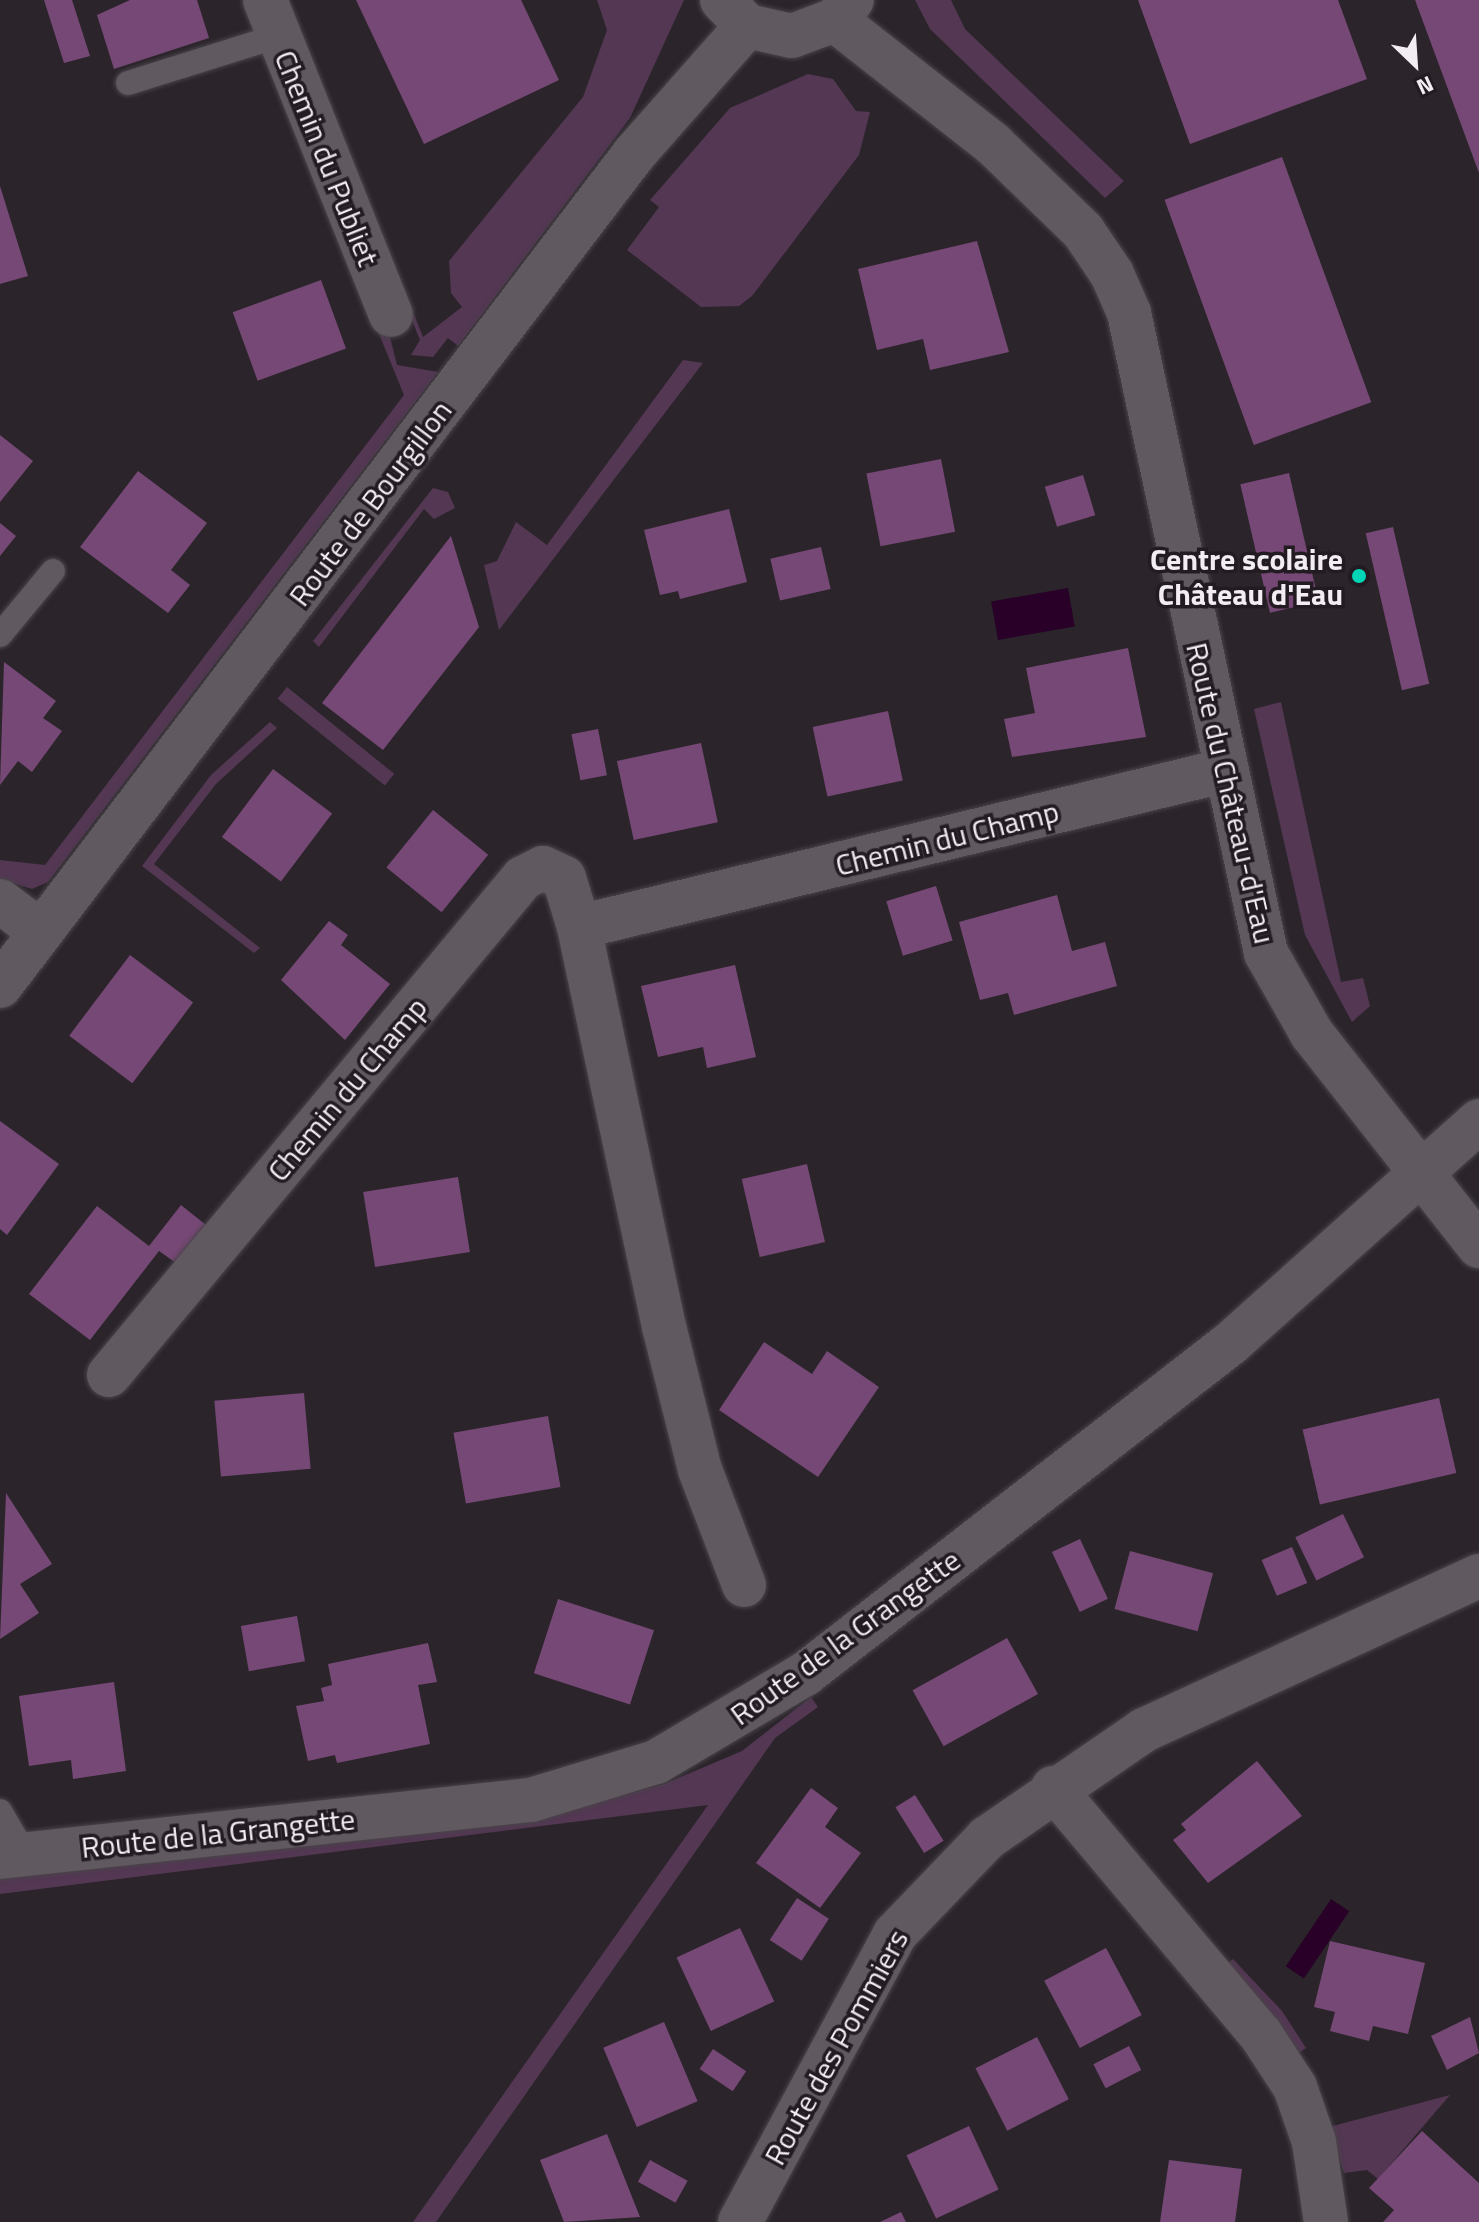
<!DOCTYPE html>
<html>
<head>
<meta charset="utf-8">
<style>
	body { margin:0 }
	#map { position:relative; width:1479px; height:2222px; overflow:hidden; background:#2b252b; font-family:"Titillium Web",sans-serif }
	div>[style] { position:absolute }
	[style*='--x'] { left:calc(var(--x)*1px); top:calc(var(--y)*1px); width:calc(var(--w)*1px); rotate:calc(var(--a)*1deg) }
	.green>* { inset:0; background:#533753; transform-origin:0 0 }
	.water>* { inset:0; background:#280028; transform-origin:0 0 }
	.building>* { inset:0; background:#764875; transform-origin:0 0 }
	.roads { filter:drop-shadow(0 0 2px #494449) drop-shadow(0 0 2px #494449) }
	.service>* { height:24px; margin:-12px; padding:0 12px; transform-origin:12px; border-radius:12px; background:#615960 }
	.minor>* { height:44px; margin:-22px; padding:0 22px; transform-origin:22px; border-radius:22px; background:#615960 }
	.secondary>* { height:44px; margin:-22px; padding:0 22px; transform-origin:22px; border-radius:22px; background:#615960 }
	.dots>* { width:22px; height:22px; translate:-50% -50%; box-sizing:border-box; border:4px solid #221b21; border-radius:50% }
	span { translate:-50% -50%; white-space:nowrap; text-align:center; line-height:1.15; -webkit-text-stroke:7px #221b21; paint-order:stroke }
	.street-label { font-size:30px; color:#f2edf2 }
	.poi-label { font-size:30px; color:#f2edf2; font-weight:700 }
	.right { translate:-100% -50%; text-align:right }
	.north { position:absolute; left:1375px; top:24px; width:80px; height:80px; -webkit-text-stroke:6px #221b21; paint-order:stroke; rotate:155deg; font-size:22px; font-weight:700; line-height:32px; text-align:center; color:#f2edf2 }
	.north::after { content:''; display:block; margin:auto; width:28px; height:36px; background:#f2edf2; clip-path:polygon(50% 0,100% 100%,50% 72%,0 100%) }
</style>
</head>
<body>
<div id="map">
	<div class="green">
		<div style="clip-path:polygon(282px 0,289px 0,423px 337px,462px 307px,451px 293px,449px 261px,583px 97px,607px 30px,597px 0,684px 0,630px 118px,458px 346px,448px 338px,433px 357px,411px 355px,420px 340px)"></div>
		<div style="clip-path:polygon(915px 0,951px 0,965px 29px,1124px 181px,1105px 198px,930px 29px)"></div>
		<div style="clip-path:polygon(808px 74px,833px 79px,856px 111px,870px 112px,859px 155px,752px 296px,739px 306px,701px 307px,627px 250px,659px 207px,650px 200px,730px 108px)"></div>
		<div style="clip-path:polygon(387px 325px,397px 365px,438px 372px,48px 882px,32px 889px,0 879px,0 860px,45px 865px,404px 395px,377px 329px)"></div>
		<div style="clip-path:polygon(683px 360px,703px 363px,499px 630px,484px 565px,497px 561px,516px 522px,547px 545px)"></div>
		<div style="clip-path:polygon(433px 488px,448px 492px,455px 508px,434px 519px,424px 509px,319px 647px,313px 641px)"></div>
		<div style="left:287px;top:687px;width:138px;height:15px;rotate:39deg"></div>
		<div style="clip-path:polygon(1281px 702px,1341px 982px,1363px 978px,1370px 1006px,1352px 1022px,1305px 935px,1254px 709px)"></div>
		<div style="clip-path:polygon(270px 722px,277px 728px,216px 784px,154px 864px,260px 948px,254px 953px,142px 866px,211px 775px)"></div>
		<div style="clip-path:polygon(811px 1697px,818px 1707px,775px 1738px,436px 2222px,413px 2222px,708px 1805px,0 1894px,0 1877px,541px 1817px,664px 1784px,742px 1751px)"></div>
		<div style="clip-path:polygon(1233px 1959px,1282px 2011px,1306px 2048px,1299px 2053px,1227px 1964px)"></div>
		<div style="clip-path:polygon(1450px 2095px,1378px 2179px,1367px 2170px,1344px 2173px,1329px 2127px)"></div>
	</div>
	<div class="water">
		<div style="left:1068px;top:588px;width:39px;height:78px;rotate:80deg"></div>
		<div style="left:1331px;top:1899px;width:22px;height:81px;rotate:34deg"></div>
	</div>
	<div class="building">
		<div style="clip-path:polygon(44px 0,72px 0,90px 56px,64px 63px)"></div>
		<div style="clip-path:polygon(130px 0,197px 0,209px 38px,114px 69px,97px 15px)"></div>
		<div style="clip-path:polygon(356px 0,521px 0,559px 80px,424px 144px)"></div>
		<div style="clip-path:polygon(1138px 0,1338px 0,1367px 79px,1190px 144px)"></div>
		<div style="clip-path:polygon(1415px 0,1479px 0,1479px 173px)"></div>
		<div style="left:1282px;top:157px;width:261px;height:125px;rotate:70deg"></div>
		<div style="clip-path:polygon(0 186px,28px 276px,0 284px)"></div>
		<div style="clip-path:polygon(977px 241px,1009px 352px,930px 370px,923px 339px,877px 350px,858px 269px)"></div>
		<div style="left:321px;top:280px;width:73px;height:94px;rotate:70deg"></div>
		<div style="clip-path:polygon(0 435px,33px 461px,0 502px)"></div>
		<div style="left:941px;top:459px;width:74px;height:76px;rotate:79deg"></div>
		<div style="clip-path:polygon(138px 471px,207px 523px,171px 570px,190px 585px,168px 613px,80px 547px)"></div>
		<div style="left:1289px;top:473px;width:132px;height:50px;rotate:77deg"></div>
		<div style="left:1083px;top:475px;width:42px;height:40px;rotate:73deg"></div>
		<div style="clip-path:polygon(729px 509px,747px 582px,680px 599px,678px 591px,660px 595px,644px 530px)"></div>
		<div style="clip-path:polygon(0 523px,16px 536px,0 556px)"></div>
		<div style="left:1393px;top:527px;width:161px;height:28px;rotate:77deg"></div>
		<div style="clip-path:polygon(451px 536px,479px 627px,383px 750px,322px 703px)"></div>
		<div style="left:821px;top:547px;width:43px;height:52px;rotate:77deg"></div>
		<div style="clip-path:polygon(1128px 648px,1146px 737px,1012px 757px,1004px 719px,1035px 713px,1026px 668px)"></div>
		<div style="clip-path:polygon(4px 662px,56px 701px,43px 718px,62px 731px,32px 772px,18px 761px,0 785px)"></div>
		<div style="left:888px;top:711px;width:71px;height:77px;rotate:78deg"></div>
		<div style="left:598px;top:729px;width:47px;height:27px;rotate:79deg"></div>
		<div style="left:701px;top:743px;width:81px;height:86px;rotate:78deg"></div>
		<div style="left:273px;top:769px;width:74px;height:85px;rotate:37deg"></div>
		<div style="left:433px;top:810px;width:71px;height:74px;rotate:39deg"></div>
		<div style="left:936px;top:886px;width:57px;height:52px;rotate:73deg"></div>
		<div style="clip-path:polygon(1057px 895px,1072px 951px,1105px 942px,1117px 986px,1014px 1015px,1008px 993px,980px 1000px,959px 922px)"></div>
		<div style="clip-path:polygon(329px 921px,348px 935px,341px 945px,390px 984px,345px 1040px,281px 980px)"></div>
		<div style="left:130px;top:955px;width:79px;height:101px;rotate:37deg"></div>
		<div style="clip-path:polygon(735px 965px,756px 1057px,707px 1068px,703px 1047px,658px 1057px,641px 986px)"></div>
		<div style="clip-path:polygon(0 1121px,59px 1164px,7px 1235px,0 1229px)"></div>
		<div style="left:807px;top:1164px;width:80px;height:67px;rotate:77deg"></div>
		<div style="left:458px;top:1177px;width:76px;height:96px;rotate:81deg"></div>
		<div style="clip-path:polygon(181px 1205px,206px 1225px,176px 1263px,159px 1251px,90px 1340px,29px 1294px,97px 1206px,149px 1246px)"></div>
		<div style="clip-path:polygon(764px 1342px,812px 1374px,827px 1351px,879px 1387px,818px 1477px,719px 1410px)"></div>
		<div style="left:304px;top:1393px;width:76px;height:90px;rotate:85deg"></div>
		<div style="left:1439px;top:1398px;width:77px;height:140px;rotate:77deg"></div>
		<div style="left:548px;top:1416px;width:72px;height:96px;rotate:80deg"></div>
		<div style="clip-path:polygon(6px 1493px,52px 1564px,20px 1584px,39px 1613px,0 1639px)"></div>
		<div style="left:1343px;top:1514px;width:48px;height:53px;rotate:64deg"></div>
		<div style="left:1080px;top:1539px;width:66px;height:31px;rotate:65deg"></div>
		<div style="left:1292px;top:1547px;width:39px;height:33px;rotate:67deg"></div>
		<div style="left:1130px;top:1551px;width:86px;height:60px;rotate:15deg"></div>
		<div style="left:558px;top:1599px;width:101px;height:78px;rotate:18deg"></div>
		<div style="left:297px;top:1616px;width:46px;height:57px;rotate:80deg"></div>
		<div style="left:1007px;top:1638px;width:64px;height:108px;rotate:61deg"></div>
		<div style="clip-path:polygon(428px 1643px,437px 1682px,418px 1685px,430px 1744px,337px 1763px,335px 1755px,308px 1761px,296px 1706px,324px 1701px,321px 1688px,332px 1685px,328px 1664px)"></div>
		<div style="clip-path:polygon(114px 1682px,126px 1771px,73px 1779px,71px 1760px,29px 1766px,19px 1696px)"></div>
		<div style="clip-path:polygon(1257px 1761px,1302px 1816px,1208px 1883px,1173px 1840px,1186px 1830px,1181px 1824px)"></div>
		<div style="clip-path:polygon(811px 1788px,838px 1808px,825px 1827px,861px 1853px,820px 1908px,756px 1863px)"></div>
		<div style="left:915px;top:1795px;width:54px;height:23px;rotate:58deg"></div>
		<div style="left:797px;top:1898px;width:38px;height:50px;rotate:33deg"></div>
		<div style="left:740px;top:1928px;width:81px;height:70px;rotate:65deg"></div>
		<div style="clip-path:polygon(1330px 1941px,1425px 1963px,1408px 2034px,1373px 2026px,1369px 2041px,1330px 2031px,1335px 2012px,1314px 2007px)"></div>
		<div style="left:1106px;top:1948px;width:76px;height:70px;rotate:62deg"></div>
		<div style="clip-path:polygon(1470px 2017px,1479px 2053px,1447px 2070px,1431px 2036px)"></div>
		<div style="left:664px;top:2022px;width:86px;height:66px;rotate:67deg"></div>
		<div style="left:1037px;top:2037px;width:70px;height:69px;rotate:63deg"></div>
		<div style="left:1129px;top:2046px;width:27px;height:40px;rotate:63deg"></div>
		<div style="left:713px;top:2049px;width:40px;height:24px;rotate:34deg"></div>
		<div style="left:969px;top:2126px;width:70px;height:69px;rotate:65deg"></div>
		<div style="clip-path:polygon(1422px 2131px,1479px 2183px,1479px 2222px,1383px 2222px,1394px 2210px,1369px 2188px)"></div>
		<div style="clip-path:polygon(607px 2134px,640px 2217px,564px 2222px,540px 2160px)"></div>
		<div style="left:650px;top:2160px;width:43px;height:25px;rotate:29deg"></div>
		<div style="clip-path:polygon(1169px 2160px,1242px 2169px,1235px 2222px,1160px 2222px)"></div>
		<div style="clip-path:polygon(901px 2212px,906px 2222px,880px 2222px)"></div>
	</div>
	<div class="roads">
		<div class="service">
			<div style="--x:128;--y:83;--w:157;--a:-17.4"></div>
			<div style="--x:0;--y:635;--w:83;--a:-50.4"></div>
			<div style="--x:0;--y:1811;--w:50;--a:59.8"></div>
		</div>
		<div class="minor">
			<div style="--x:265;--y:0;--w:339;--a:68.2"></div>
			<div style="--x:835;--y:20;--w:201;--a:38.1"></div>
			<div style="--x:993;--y:144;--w:125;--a:44"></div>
			<div style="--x:1083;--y:231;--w:52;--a:56"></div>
			<div style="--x:1112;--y:274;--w:43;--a:66.4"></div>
			<div style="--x:1129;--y:313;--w:654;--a:77.92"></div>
			<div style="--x:1266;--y:953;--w:93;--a:60.4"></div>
			<div style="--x:1312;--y:1034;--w:270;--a:51.8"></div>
			<div style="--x:0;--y:901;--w:51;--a:37.1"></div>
			<div style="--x:109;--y:1375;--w:647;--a:-50.21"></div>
			<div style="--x:523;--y:878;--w:22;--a:-27"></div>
			<div style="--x:543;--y:868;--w:23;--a:25"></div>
			<div style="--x:564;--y:878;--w:51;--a:73"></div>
			<div style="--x:744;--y:1585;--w:123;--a:-110.9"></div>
			<div style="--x:700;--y:1470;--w:147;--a:-104.1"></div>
			<div style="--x:664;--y:1327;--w:409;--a:-102"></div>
			<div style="--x:579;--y:927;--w:663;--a:-13.62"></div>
			<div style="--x:1053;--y:1788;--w:323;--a:49.9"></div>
			<div style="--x:1261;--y:2035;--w:62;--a:56.8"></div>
			<div style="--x:1295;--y:2087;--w:58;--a:70.9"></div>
			<div style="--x:1314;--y:2142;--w:81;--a:81.5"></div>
			<div style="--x:0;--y:1857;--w:534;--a:-6.13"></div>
			<div style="--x:531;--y:1800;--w:131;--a:-16.9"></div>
			<div style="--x:656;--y:1762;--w:173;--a:-30.6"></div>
			<div style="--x:805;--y:1674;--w:539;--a:-37.85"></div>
			<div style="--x:1231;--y:1343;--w:333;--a:-41.8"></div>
			<div style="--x:740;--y:2222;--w:327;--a:-61.7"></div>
			<div style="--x:895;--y:1934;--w:133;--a:-46.2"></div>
			<div style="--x:987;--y:1838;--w:191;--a:-34.5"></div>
			<div style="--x:1144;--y:1730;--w:369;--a:-24.7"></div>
		</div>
		<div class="secondary">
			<div style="--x:722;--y:0;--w:36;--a:46"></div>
			<div style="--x:747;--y:26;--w:46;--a:12.5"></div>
			<div style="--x:792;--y:36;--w:46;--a:-20.4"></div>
			<div style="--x:835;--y:20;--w:26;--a:-50"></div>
			<div style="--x:0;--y:986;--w:1046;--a:-52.69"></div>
			<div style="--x:634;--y:154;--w:171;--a:-48.6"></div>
		</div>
	</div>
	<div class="dots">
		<div style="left:1359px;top:576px;background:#00d5b7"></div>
	</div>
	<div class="street-label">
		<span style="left:327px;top:158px;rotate:68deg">Chemin du Publiet</span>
		<span style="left:370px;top:503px;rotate:-53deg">Route de Bourgillon</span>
		<span style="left:1231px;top:793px;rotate:77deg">Route du Château-d'Eau</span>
		<span style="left:947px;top:838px;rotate:-14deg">Chemin du Champ</span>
		<span style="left:347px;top:1089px;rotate:-50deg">Chemin du Champ</span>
		<span style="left:845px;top:1637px;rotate:-36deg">Route de la Grangette</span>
		<span style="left:218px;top:1833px;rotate:-6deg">Route de la Grangette</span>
		<span style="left:836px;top:2047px;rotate:-61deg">Route des Pommiers</span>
	</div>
	<div class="poi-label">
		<span class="right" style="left:1343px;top:576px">Centre scolaire<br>Château d'Eau</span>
	</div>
	<div class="north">N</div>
</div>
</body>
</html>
